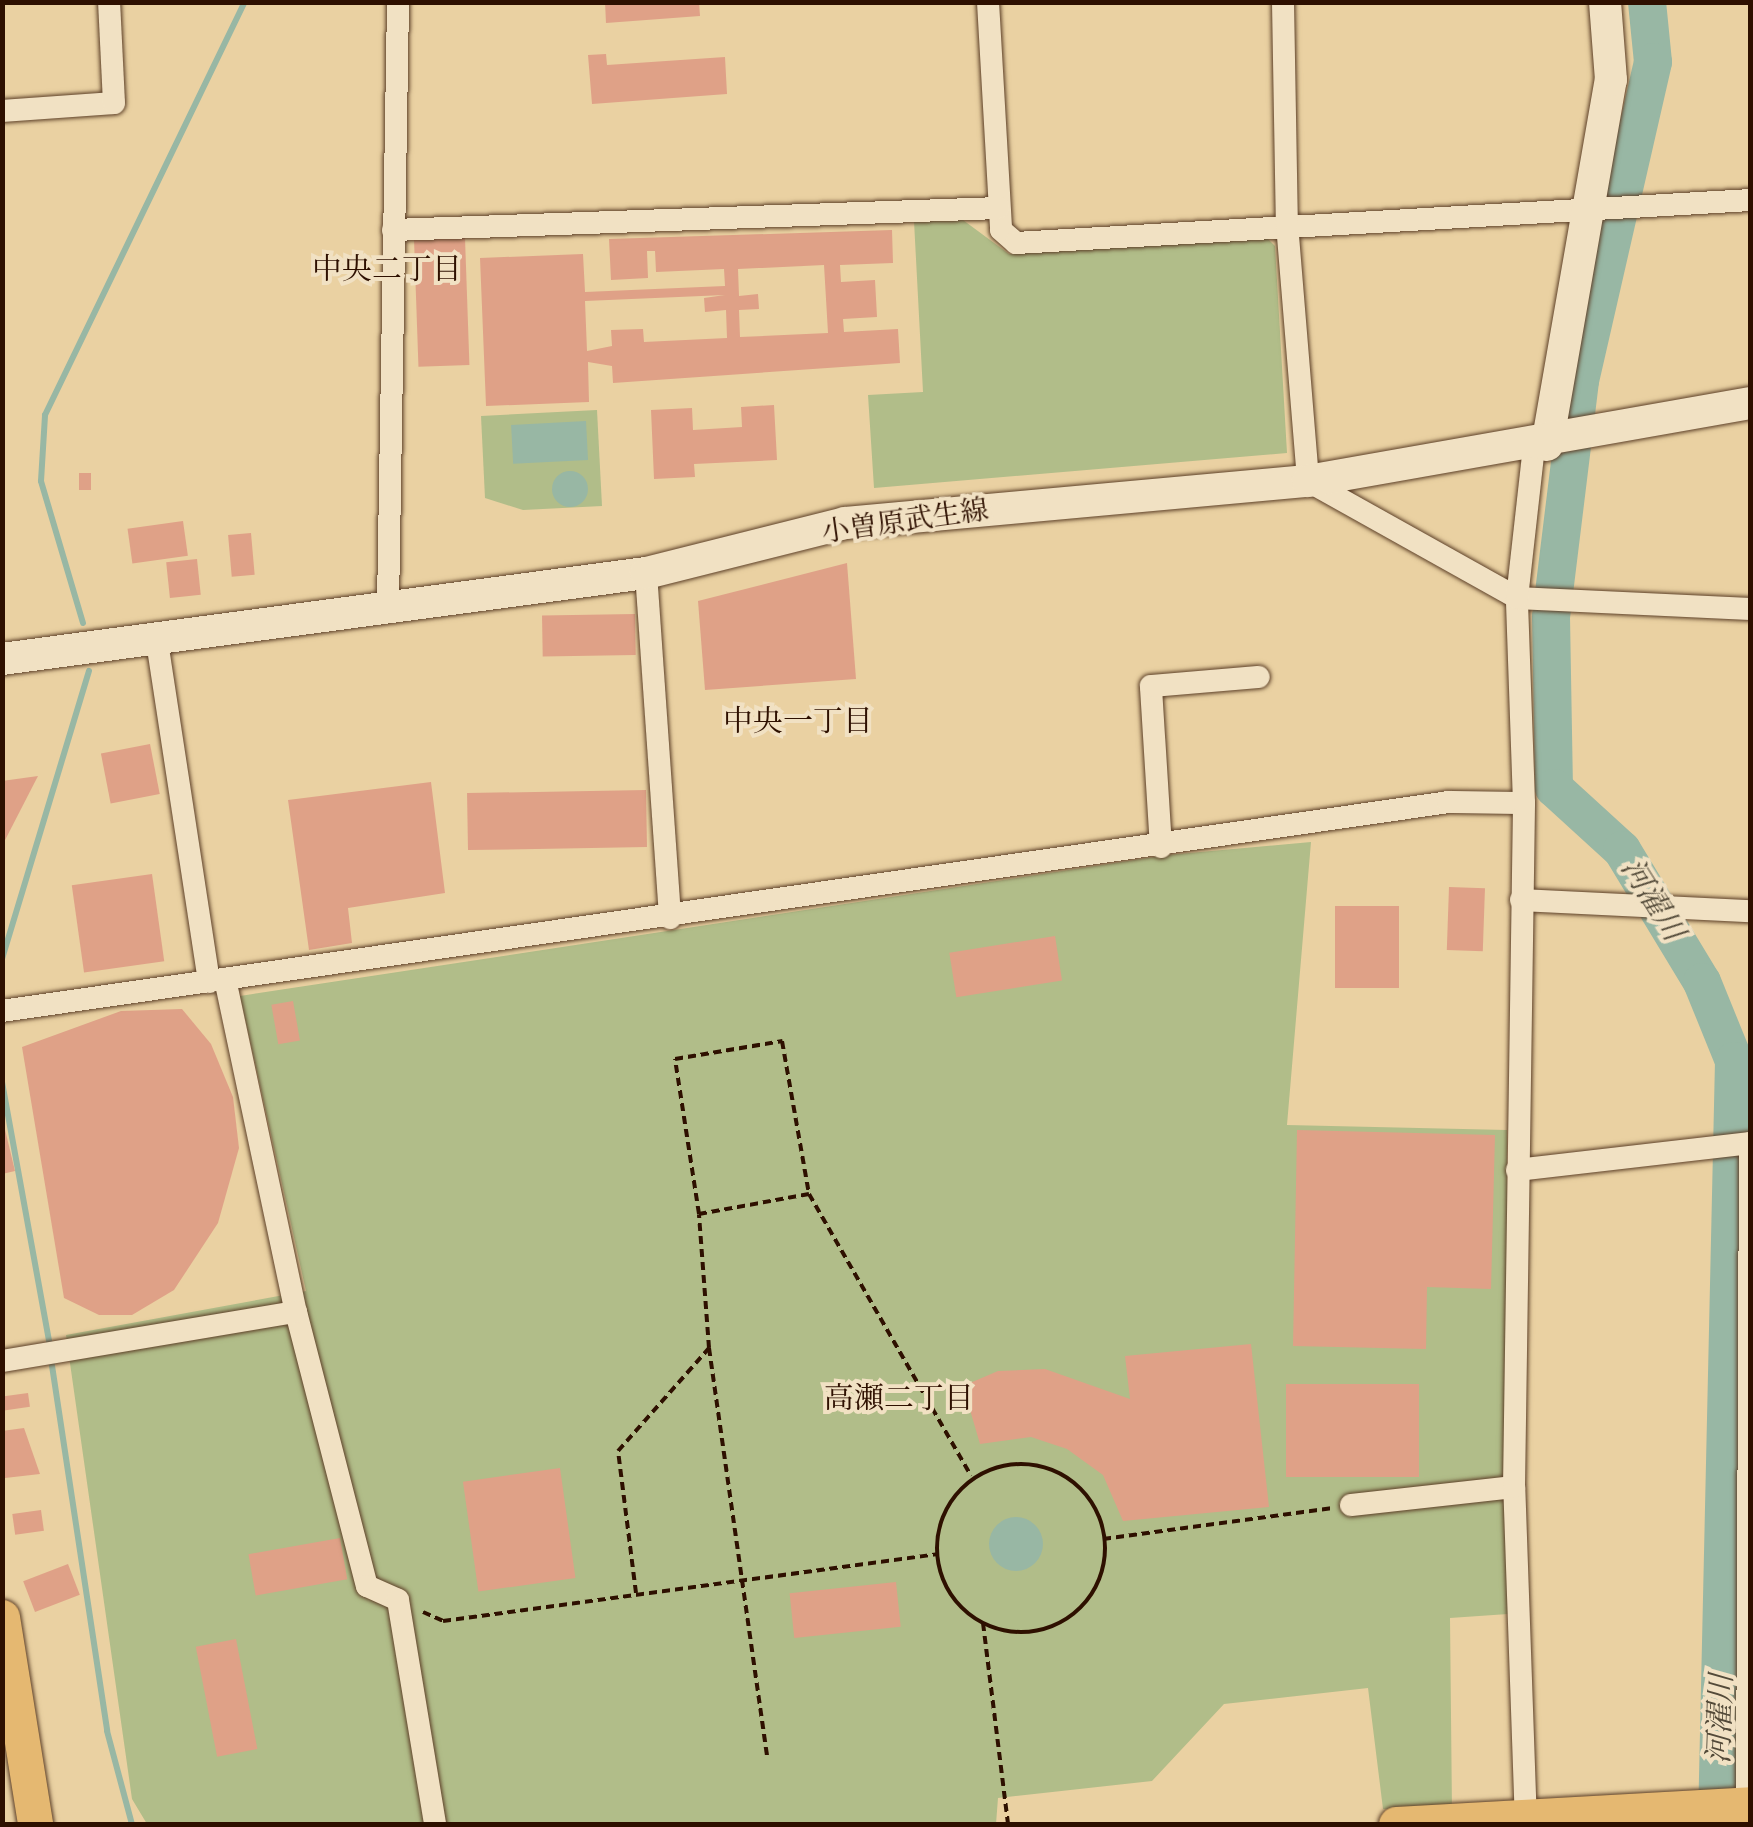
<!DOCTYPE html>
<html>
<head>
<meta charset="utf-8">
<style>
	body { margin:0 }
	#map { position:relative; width:1753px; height:1827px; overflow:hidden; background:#ead1a2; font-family:"IM FELL French Canon","Noto Serif JP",serif }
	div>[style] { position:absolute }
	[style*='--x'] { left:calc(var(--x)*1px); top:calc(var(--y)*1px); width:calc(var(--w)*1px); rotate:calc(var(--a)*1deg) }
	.green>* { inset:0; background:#b1bd89 }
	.water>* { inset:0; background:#98b7a4; transform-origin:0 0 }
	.round { border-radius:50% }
	.stream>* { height:6px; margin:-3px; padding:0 3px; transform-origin:3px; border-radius:3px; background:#98b7a4 }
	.river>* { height:38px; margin:-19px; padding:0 19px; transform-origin:19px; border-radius:19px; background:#98b7a4 }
	.building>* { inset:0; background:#dfa187; transform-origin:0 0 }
	.path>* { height:4px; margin-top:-2px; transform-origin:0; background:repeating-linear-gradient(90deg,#2e1000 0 8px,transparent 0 13px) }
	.path>.ring { margin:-2px; padding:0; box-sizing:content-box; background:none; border:4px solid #2e1000; border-radius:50% }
	.roads { filter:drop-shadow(0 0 2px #5d4028) drop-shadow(0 0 2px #5d4028) }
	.street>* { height:22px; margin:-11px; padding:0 11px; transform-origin:11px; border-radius:11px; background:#f1e1c3 }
	.secondary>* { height:32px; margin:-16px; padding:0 16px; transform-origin:16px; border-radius:16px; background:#f1e1c3 }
	.primary>* { height:35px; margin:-17.5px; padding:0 17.5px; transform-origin:17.5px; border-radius:17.5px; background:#e5b871 }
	span { translate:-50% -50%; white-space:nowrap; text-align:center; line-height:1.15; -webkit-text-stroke:8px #f1e1c3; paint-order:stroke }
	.street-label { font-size:28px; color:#2e1000 }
	.neighbourhood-label { font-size:30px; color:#2e1000 }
	.water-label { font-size:30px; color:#534a39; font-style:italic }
	.frame { position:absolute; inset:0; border:5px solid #2e1000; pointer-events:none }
</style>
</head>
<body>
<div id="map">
	<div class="green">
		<div style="clip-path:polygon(963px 220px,1009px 254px,1265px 236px,1275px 246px,1287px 453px,874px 488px,868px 395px,923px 392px,914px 221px)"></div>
		<div style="clip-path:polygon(597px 410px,602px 506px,523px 510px,485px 498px,481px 416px)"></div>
		<div style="clip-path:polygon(1311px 842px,1287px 1125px,1507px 1130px,1508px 1614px,1450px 1618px,1452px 1811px,1383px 1809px,1368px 1688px,1224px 1704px,1152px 1781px,998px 1798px,996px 1824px,147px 1824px,132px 1799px,66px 1335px,306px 1291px,240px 996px,1167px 855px)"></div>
	</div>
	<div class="water">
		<div style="left:586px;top:421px;width:39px;height:75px;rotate:87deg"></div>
		<div class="round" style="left:552px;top:471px;width:36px;height:36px"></div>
		<div class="round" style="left:989px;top:1517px;width:54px;height:54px"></div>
	</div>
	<div class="stream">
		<div style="--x:83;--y:623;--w:148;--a:-106.5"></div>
		<div style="--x:41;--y:481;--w:66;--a:-86.5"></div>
		<div style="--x:45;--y:415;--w:459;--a:-64.2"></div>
		<div style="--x:2;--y:959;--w:301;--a:-73.2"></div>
		<div style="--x:2;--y:1082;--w:269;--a:79.7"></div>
		<div style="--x:51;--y:1359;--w:376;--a:81.4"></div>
		<div style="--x:107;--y:1731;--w:96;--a:75"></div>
	</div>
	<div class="river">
		<div style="--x:1647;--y:2;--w:60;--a:84.3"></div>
		<div style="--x:1653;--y:62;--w:327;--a:102.9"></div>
		<div style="--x:1580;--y:381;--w:238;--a:97"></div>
		<div style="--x:1551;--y:617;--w:171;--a:89"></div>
		<div style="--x:1554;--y:788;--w:92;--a:42.4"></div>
		<div style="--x:1622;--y:850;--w:154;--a:58.8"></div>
		<div style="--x:1702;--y:982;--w:85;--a:67.9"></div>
		<div style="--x:1734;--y:1061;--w:763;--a:91.28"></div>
	</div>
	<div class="building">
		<div style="clip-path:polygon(605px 2px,699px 2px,700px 16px,606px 23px)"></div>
		<div style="clip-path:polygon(606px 54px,607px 65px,725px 57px,727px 94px,592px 104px,588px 55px)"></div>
		<div style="clip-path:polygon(evenodd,892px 230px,893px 263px,840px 265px,841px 282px,875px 280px,877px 317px,843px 319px,844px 332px,898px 329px,900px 363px,613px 383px,612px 366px,588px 362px,589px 402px,486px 406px,480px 258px,583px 254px,585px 292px,725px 286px,724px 269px,656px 272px,655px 251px,647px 251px,648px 278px,611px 280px,609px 239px,892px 230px,824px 265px,828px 333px,740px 337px,739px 310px,759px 309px,758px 294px,739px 296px,738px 269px,824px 265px,892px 230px,725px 295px,704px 298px,705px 312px,726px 310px,727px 338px,644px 342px,643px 329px,611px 330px,612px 346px,587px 351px,585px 301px,725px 295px)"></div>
		<div style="left:465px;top:238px;width:127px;height:51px;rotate:88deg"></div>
		<div style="clip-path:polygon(774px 405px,777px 460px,694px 464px,695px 477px,654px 479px,651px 410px,692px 408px,693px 430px,742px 427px,741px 407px)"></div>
		<div style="left:79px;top:473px;width:12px;height:17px"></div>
		<div style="left:183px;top:521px;width:35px;height:56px;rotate:82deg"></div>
		<div style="left:251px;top:533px;width:42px;height:23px;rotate:85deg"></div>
		<div style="left:197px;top:559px;width:36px;height:31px;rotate:84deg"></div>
		<div style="clip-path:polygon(847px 563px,856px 679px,705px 690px,698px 601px)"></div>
		<div style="left:635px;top:614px;width:41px;height:93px;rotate:89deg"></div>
		<div style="left:150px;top:744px;width:51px;height:50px;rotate:79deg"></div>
		<div style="clip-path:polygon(38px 776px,2px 846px,2px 781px)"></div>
		<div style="clip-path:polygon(431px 782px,445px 893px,348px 908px,352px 943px,309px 950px,288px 800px)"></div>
		<div style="left:646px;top:790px;width:57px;height:179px;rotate:89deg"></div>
		<div style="left:152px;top:874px;width:88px;height:81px;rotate:82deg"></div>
		<div style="left:1449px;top:887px;width:36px;height:63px;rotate:2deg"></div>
		<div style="left:1335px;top:906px;width:64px;height:82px"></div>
		<div style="left:1055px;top:936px;width:45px;height:107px;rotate:81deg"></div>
		<div style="left:293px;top:1001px;width:40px;height:22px;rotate:80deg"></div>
		<div style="clip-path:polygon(182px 1009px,211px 1044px,233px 1097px,239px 1148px,218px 1223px,174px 1290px,132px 1315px,99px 1315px,64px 1298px,22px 1047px,121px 1011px)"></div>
		<div style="clip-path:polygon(2px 1117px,15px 1171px,2px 1174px)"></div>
		<div style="clip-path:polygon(1297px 1130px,1495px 1135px,1491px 1289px,1427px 1287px,1426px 1349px,1293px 1346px)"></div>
		<div style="clip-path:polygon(1251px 1344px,1269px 1507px,1123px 1521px,1103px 1475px,1067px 1449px,1031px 1437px,980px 1444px,963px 1386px,998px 1371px,1045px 1369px,1130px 1399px,1125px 1356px)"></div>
		<div style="left:1286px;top:1384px;width:133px;height:93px"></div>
		<div style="left:28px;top:1393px;width:14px;height:26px;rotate:82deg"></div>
		<div style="clip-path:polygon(24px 1428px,40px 1474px,5px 1478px,2px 1431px)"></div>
		<div style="left:560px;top:1468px;width:111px;height:98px;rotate:82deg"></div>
		<div style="left:41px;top:1510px;width:21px;height:29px;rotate:82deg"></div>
		<div style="left:340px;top:1538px;width:42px;height:93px;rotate:80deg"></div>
		<div style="left:68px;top:1564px;width:33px;height:48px;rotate:69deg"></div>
		<div style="left:896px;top:1582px;width:45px;height:107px;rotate:84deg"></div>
		<div style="left:236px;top:1639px;width:112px;height:41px;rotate:79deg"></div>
	</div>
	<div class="path">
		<div style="--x:809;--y:1194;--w:112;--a:169.7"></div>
		<div style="--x:699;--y:1214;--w:157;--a:-98.8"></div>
		<div style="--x:675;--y:1059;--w:109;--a:-9.5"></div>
		<div style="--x:782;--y:1041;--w:155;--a:80"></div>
		<div style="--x:809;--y:1194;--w:325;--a:60.1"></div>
		<div style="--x:709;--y:1348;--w:412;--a:81.9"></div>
		<div class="ring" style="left:937px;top:1464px;width:164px;height:164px"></div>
		<div style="--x:1103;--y:1539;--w:230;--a:-7.7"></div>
		<div style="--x:636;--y:1593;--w:143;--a:-97.2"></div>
		<div style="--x:618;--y:1451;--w:137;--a:-48.5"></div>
		<div style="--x:709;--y:1348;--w:134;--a:-94.3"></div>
		<div style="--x:423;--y:1612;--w:22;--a:24"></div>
		<div style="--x:443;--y:1621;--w:499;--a:-7.7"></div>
		<div style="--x:983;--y:1623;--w:203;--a:82.9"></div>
	</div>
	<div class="roads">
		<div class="street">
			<div style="--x:988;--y:2;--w:228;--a:86.7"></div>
			<div style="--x:1001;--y:230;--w:20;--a:41"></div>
			<div style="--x:1016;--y:243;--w:735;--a:-3.35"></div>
			<div style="--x:1283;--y:2;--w:222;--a:89"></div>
			<div style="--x:1287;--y:224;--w:258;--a:85.3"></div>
			<div style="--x:1308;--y:481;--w:240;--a:29.2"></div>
			<div style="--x:1517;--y:598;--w:233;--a:2.7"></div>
			<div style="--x:2;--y:111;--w:112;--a:-4.1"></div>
			<div style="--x:114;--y:103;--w:101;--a:-92.8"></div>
			<div style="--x:393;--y:230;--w:606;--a:-2.08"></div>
			<div style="--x:646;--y:573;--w:346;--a:86"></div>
			<div style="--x:388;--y:606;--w:604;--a:-89.05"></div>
			<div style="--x:156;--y:635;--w:351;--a:81.3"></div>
			<div style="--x:1161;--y:847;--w:161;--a:-93.6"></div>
			<div style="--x:1151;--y:686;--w:108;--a:-4.8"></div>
			<div style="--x:1521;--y:900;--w:229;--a:2.8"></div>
			<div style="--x:225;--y:979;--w:340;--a:78"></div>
			<div style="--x:296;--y:1312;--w:283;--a:75.5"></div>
			<div style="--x:367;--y:1586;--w:34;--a:24"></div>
			<div style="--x:398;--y:1600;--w:227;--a:80.6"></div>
			<div style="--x:2;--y:1011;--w:1461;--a:-8.22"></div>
			<div style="--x:1448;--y:802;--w:76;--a:0.8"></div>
			<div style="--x:1517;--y:1170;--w:235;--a:-6.6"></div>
			<div style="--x:2;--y:1361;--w:298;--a:-9.5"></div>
			<div style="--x:1351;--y:1505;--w:164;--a:-6.3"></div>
			<div style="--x:1747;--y:1805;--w:662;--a:-89.74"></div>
			<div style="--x:1526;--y:1824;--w:337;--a:-92"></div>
			<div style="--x:1514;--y:1487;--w:684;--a:-89.16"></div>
			<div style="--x:1524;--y:803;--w:205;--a:-92"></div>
			<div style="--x:1517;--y:598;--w:153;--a:-83.6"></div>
		</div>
		<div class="secondary">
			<div style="--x:1547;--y:445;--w:371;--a:-80.1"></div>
			<div style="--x:1611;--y:80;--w:78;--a:-94.4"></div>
			<div style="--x:2;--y:659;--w:650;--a:-7.61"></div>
			<div style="--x:646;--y:573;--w:205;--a:-14.1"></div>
			<div style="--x:845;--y:523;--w:465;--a:-5.2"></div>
			<div style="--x:1308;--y:481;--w:449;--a:-10"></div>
		</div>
		<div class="primary">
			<div style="--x:2;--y:1617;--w:210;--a:80.9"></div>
			<div style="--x:1396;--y:1824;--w:355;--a:-3.2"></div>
		</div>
	</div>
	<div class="street-label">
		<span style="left:905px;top:521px;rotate:-8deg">小曽原武生線</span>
	</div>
	<div class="neighbourhood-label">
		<span style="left:387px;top:270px">中央二丁目</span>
		<span style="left:798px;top:722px">中央一丁目</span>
		<span style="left:899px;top:1399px">高瀬二丁目</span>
	</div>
	<div class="water-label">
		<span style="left:1652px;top:900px;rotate:58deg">河濯川</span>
		<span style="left:1721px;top:1719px;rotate:-88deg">河濯川</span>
	</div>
	<div class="frame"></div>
</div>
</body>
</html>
